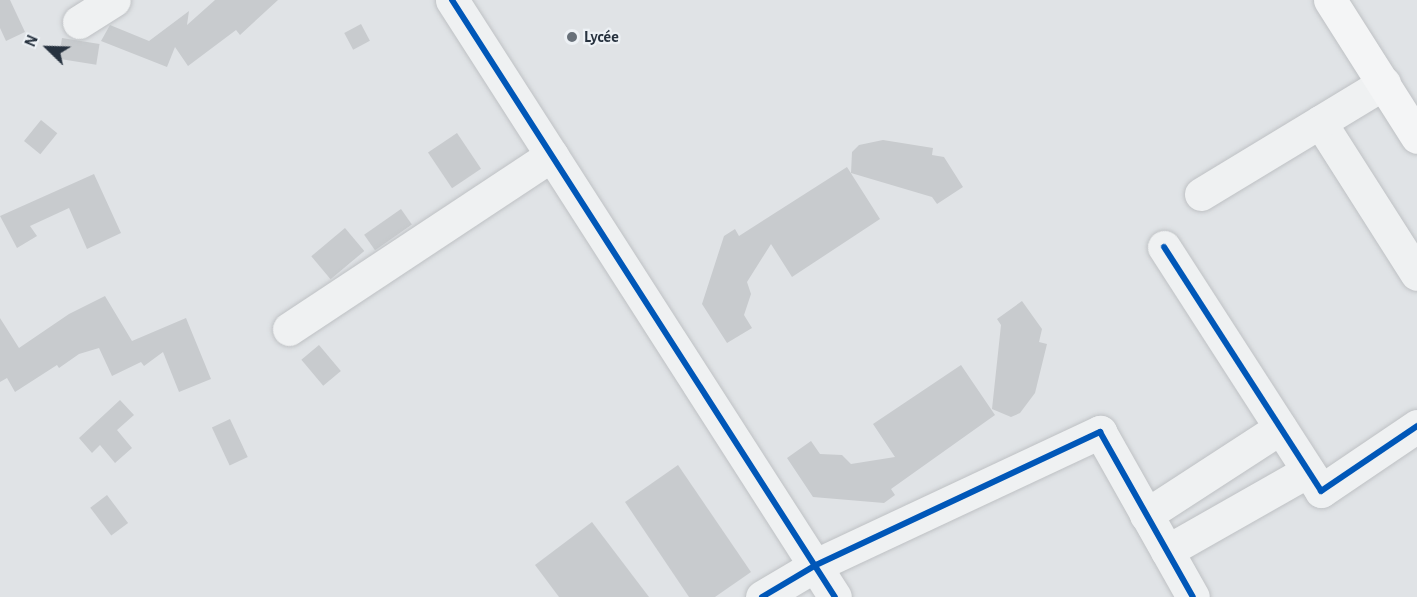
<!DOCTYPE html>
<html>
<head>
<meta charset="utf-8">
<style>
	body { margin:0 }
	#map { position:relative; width:1417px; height:597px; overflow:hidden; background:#e0e3e6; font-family:"Alegreya Sans",sans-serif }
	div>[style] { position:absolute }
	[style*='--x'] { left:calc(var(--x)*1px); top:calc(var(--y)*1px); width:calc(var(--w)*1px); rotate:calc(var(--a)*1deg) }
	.building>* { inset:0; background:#c8cbce; transform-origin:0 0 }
	.roads { filter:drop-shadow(0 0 2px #bec1c4) drop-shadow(0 0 2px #bec1c4) }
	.minor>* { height:33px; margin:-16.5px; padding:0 16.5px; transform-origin:16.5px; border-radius:16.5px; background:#eff1f2 }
	.major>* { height:33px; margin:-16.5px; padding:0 16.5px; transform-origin:16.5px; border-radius:16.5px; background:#f4f5f6 }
	.cycleway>* { height:6px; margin:-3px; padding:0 3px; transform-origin:3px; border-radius:3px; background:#0057b8 }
	.dots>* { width:16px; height:16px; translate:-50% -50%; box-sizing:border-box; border:3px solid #edf1f5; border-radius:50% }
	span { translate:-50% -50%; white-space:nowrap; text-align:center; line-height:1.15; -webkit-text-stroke:4.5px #edf1f5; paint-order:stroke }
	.poi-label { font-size:16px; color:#27323f; font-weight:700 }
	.left { translate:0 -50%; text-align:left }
	.north { position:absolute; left:18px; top:18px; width:60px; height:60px; -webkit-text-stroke:4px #edf1f5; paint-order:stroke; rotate:293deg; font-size:16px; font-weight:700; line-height:24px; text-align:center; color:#27323f }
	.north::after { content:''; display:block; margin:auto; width:21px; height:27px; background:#27323f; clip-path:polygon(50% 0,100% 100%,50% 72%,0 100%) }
</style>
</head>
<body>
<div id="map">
	<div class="building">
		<div style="clip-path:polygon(0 0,10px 0,25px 32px,6px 41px,0 28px)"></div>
		<div style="clip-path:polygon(215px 0,278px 0,240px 35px,236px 30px,188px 66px,175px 47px,167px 67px,101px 41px,110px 25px,149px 41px,189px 11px,187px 25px)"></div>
		<div style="left:361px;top:24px;width:19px;height:19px;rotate:62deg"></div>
		<div style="left:62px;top:38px;width:38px;height:21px;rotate:9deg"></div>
		<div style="left:41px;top:120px;width:21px;height:27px;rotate:39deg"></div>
		<div style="left:457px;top:133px;width:43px;height:35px;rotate:56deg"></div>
		<div style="clip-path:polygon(883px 140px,933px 148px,932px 155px,944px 157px,963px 187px,937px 204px,932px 197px,851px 173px,852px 152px,859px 145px)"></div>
		<div style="clip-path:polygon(847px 167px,880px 219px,792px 277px,771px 244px,747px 282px,751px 294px,744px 315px,752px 328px,727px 343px,702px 304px,724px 236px,735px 229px,739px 236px)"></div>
		<div style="clip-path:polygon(94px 174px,121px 233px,87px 249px,69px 208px,30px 226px,37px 236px,17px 248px,0 216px)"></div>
		<div style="left:401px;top:209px;width:19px;height:45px;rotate:55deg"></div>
		<div style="left:345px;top:228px;width:30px;height:44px;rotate:50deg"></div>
		<div style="clip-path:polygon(105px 296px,132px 341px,186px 318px,211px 379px,179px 392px,163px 352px,144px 366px,141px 362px,112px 376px,99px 348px,79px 354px,59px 368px,57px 365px,15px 392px,7px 378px,0 382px,0 318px,19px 348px,69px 314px)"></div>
		<div style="clip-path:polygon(1022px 301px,1042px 329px,1039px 342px,1047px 344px,1035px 393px,1020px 413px,1011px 417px,992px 409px,1001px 325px,997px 319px)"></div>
		<div style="left:319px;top:345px;width:34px;height:23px;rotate:50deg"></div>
		<div style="clip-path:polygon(961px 365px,995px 415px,891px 489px,895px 495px,884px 503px,813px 497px,787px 458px,811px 441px,820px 454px,842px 455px,851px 464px,895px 457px,873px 424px)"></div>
		<div style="clip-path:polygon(120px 400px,134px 415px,117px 430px,132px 448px,115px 463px,100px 445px,92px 453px,79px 438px)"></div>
		<div style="left:230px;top:419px;width:42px;height:20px;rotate:65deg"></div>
		<div style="clip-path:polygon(678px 465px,751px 572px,715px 597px,689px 597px,625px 502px)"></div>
		<div style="left:107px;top:495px;width:35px;height:21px;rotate:53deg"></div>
		<div style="clip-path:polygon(592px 522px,649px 597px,559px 597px,535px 565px)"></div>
	</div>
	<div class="roads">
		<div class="minor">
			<div style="--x:452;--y:0;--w:709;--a:57.32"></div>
			<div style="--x:79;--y:22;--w:41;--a:-32.2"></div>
			<div style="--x:1320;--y:122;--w:180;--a:57.5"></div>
			<div style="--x:1201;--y:194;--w:214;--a:-31.2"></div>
			<div style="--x:1164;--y:247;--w:290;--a:57.2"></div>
			<div style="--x:1321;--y:491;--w:116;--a:-34.1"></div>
			<div style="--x:289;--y:329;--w:315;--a:-33.5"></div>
			<div style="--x:1146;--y:515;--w:160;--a:-33"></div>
			<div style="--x:1167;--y:551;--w:162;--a:-29.6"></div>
			<div style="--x:762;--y:597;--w:63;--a:-30.7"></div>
			<div style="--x:816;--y:565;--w:314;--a:-25.1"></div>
			<div style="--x:1100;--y:432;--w:189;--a:60.6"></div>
		</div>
		<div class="major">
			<div style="--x:1330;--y:0;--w:162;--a:57.6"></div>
		</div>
	</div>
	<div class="cycleway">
		<div style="--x:452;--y:0;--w:709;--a:57.32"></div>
		<div style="--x:1164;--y:247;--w:290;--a:57.2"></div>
		<div style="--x:1321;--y:491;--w:116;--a:-34.1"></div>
		<div style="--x:762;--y:597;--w:63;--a:-30.7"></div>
		<div style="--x:816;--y:565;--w:314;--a:-25.1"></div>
		<div style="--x:1100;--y:432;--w:189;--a:60.6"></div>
	</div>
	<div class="dots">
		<div style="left:572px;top:37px;background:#687079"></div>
	</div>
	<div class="poi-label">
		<span class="left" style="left:584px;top:37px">Lycée</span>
	</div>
	<div class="north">N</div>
</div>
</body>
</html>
